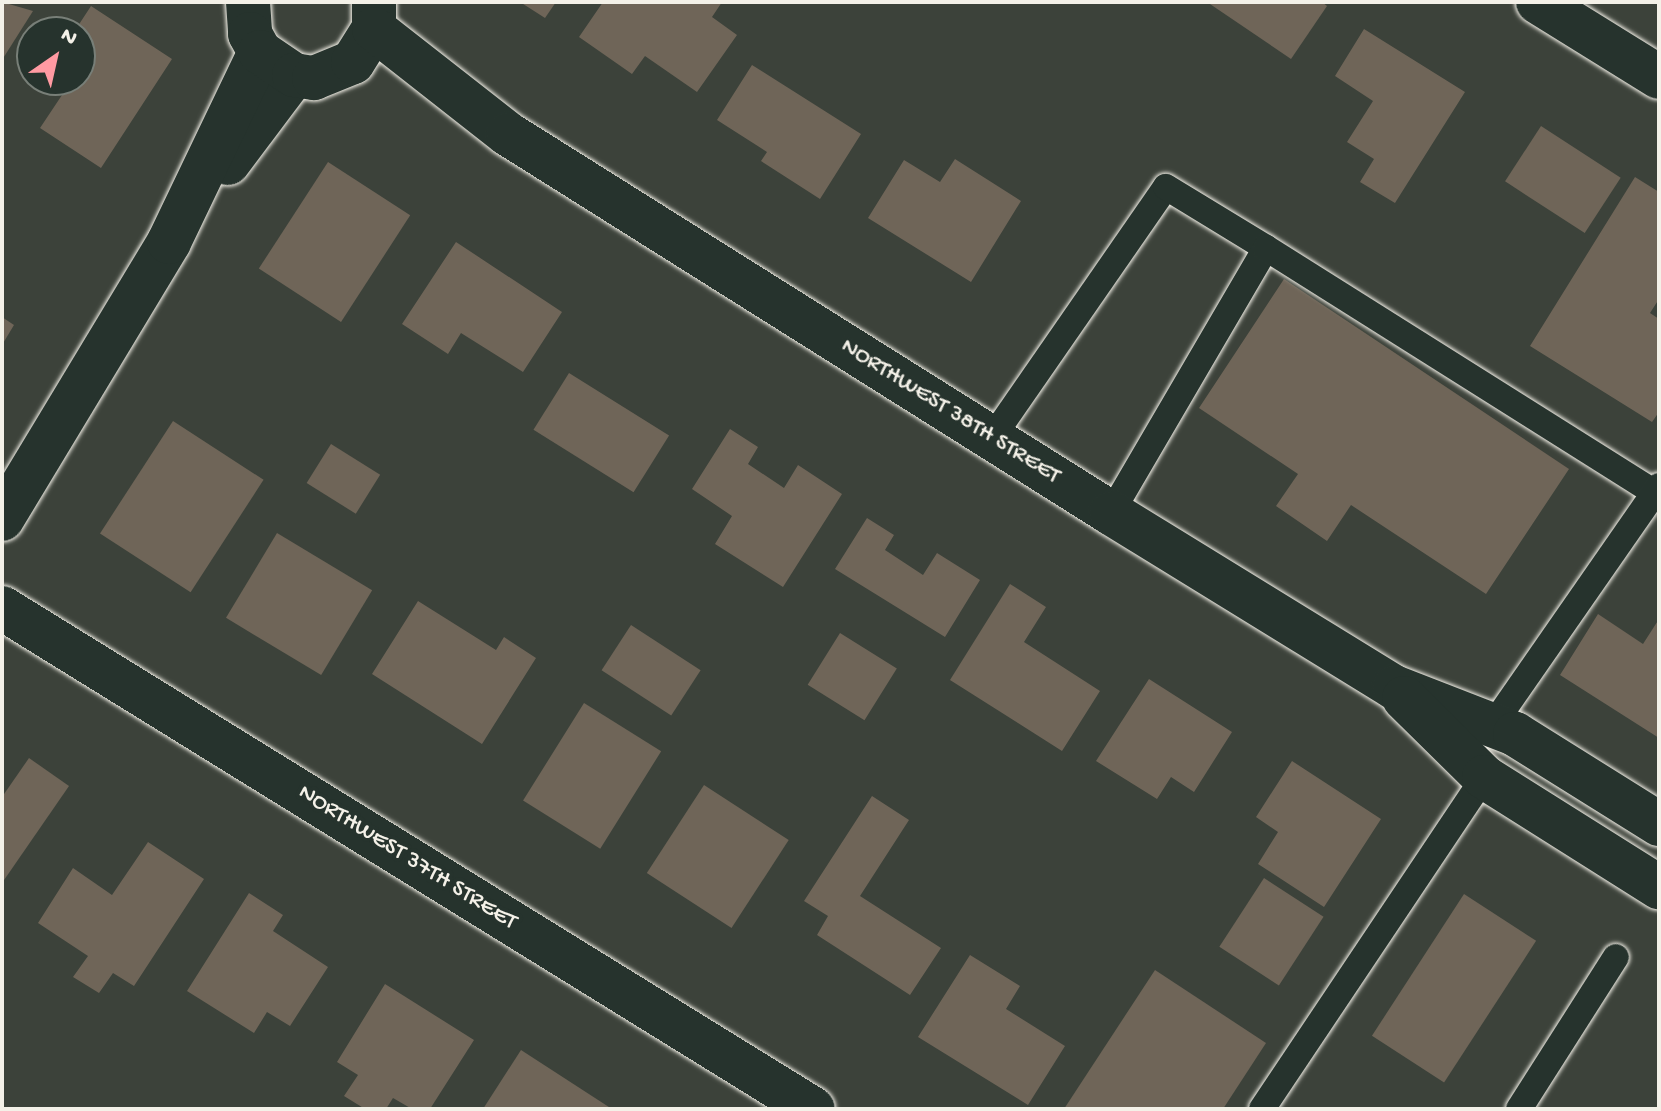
<!DOCTYPE html>
<html>
<head>
<meta charset="utf-8">
<style>
	body { margin:0 }
	#map { position:relative; width:1661px; height:1111px; overflow:hidden; background:#3c423a; font-family:"Gochi Hand",sans-serif }
	div>[style] { position:absolute }
	[style*='--x'] { left:calc(var(--x)*1px); top:calc(var(--y)*1px); width:calc(var(--w)*1px); rotate:calc(var(--a)*1deg) }
	.building>* { inset:0; background:#6f6558; transform-origin:0 0 }
	.roads { filter:drop-shadow(0 0 2px #f4f1e8) drop-shadow(0 0 2px #f4f1e8) }
	.lane>* { height:26px; margin:-13px; padding:0 13px; transform-origin:13px; border-radius:13px; background:#26332d }
	.street>* { height:44px; margin:-22px; padding:0 22px; transform-origin:22px; border-radius:22px; background:#26332d }
	.secondary>* { height:44px; margin:-22px; padding:0 22px; transform-origin:22px; border-radius:22px; background:#26332d }
	span { translate:-50% -50%; white-space:nowrap; text-align:center; line-height:1.15; -webkit-text-stroke:8px #26332d; paint-order:stroke }
	.street-label { font-size:24px; color:#f4f1e8 }
	.frame { position:absolute; inset:0; border:4px solid #f4f1e8; pointer-events:none }
	.north { position:absolute; left:16px; top:16px; width:80px; height:80px; box-sizing:border-box; background:#26332d; border:2px solid #787f78; border-radius:50%; rotate:34deg; font-size:22px; font-weight:700; line-height:32px; text-align:center; color:#f4f1e8 }
	.north::after { content:''; display:block; margin:auto; width:28px; height:36px; background:#ff9aa2; clip-path:polygon(50% 0,100% 100%,50% 72%,0 100%) }
</style>
</head>
<body>
<div id="map">
	<div class="building">
		<div style="clip-path:polygon(2px 2px,33px 11px,2px 60px)"></div>
		<div style="clip-path:polygon(520px 2px,556px 2px,545px 18px)"></div>
		<div style="clip-path:polygon(603px 2px,722px 2px,712px 17px,737px 35px,697px 92px,645px 56px,632px 74px,579px 37px)"></div>
		<div style="clip-path:polygon(1207px 2px,1322px 2px,1327px 6px,1291px 59px)"></div>
		<div style="clip-path:polygon(91px 6px,172px 59px,101px 168px,40px 128px,72px 80px,80px 80px,80px 32px,74px 32px)"></div>
		<div style="clip-path:polygon(1364px 29px,1465px 92px,1395px 203px,1360px 182px,1374px 159px,1347px 142px,1373px 101px,1335px 76px)"></div>
		<div style="clip-path:polygon(752px 65px,861px 134px,820px 199px,761px 161px,767px 152px,717px 120px)"></div>
		<div style="left:1541px;top:126px;width:95px;height:66px;rotate:33deg"></div>
		<div style="clip-path:polygon(955px 159px,1021px 201px,971px 282px,868px 218px,904px 160px,940px 182px)"></div>
		<div style="left:328px;top:162px;width:98px;height:127px;rotate:33deg"></div>
		<div style="clip-path:polygon(1635px 177px,1659px 192px,1659px 299px,1650px 313px,1659px 319px,1659px 412px,1652px 422px,1530px 346px)"></div>
		<div style="clip-path:polygon(456px 242px,562px 312px,523px 372px,461px 333px,448px 354px,402px 324px)"></div>
		<div style="clip-path:polygon(1284px 279px,1569px 469px,1486px 594px,1351px 505px,1327px 541px,1276px 506px,1298px 474px,1199px 408px)"></div>
		<div style="clip-path:polygon(2px 317px,14px 325px,2px 345px)"></div>
		<div style="left:569px;top:373px;width:118px;height:67px;rotate:32deg"></div>
		<div style="left:173px;top:421px;width:108px;height:134px;rotate:33deg"></div>
		<div style="clip-path:polygon(730px 429px,758px 447px,748px 464px,784px 488px,798px 465px,842px 494px,783px 587px,715px 544px,732px 516px,692px 489px)"></div>
		<div style="left:331px;top:444px;width:58px;height:46px;rotate:32deg"></div>
		<div style="clip-path:polygon(867px 518px,894px 535px,885px 550px,923px 575px,937px 553px,980px 580px,945px 637px,835px 569px)"></div>
		<div style="left:277px;top:533px;width:111px;height:99px;rotate:31deg"></div>
		<div style="clip-path:polygon(1010px 584px,1046px 607px,1024px 642px,1100px 691px,1062px 751px,950px 680px)"></div>
		<div style="clip-path:polygon(418px 601px,496px 650px,504px 637px,536px 658px,482px 744px,372px 674px)"></div>
		<div style="clip-path:polygon(1598px 614px,1643px 644px,1659px 619px,1659px 738px,1560px 675px)"></div>
		<div style="left:631px;top:625px;width:83px;height:54px;rotate:33deg"></div>
		<div style="left:840px;top:633px;width:67px;height:61px;rotate:32deg"></div>
		<div style="clip-path:polygon(1149px 679px,1232px 732px,1194px 792px,1171px 777px,1157px 799px,1096px 761px)"></div>
		<div style="left:584px;top:703px;width:91px;height:115px;rotate:32deg"></div>
		<div style="clip-path:polygon(29px 758px,69px 786px,2px 883px,2px 797px)"></div>
		<div style="clip-path:polygon(1292px 761px,1381px 819px,1324px 907px,1258px 864px,1278px 832px,1256px 817px)"></div>
		<div style="left:704px;top:785px;width:101px;height:105px;rotate:33deg"></div>
		<div style="clip-path:polygon(872px 796px,909px 820px,860px 896px,941px 948px,910px 995px,817px 935px,828px 916px,804px 901px)"></div>
		<div style="clip-path:polygon(148px 842px,204px 879px,134px 986px,113px 973px,99px 993px,73px 977px,88px 956px,38px 923px,73px 868px,112px 895px)"></div>
		<div style="left:1264px;top:878px;width:71px;height:82px;rotate:33deg"></div>
		<div style="clip-path:polygon(249px 893px,283px 915px,273px 931px,328px 967px,290px 1026px,267px 1012px,254px 1033px,187px 991px)"></div>
		<div style="left:1464px;top:894px;width:86px;height:169px;rotate:33deg"></div>
		<div style="clip-path:polygon(970px 955px,1020px 986px,1006px 1009px,1065px 1046px,1028px 1105px,918px 1037px)"></div>
		<div style="clip-path:polygon(1155px 970px,1266px 1043px,1223px 1109px,1064px 1109px)"></div>
		<div style="clip-path:polygon(385px 984px,474px 1040px,430px 1109px,412px 1109px,393px 1098px,386px 1109px,365px 1109px,344px 1096px,358px 1075px,337px 1062px)"></div>
		<div style="clip-path:polygon(521px 1050px,612px 1109px,483px 1109px)"></div>
	</div>
	<div class="roads">
		<div class="lane">
			<div style="--x:992;--y:438;--w:305;--a:-55.3"></div>
			<div style="--x:1166;--y:187;--w:117;--a:31.4"></div>
			<div style="--x:1111;--y:513;--w:307;--a:-59.7"></div>
			<div style="--x:1266;--y:248;--w:460;--a:32.2"></div>
			<div style="--x:1493;--y:725;--w:291;--a:-55.2"></div>
			<div style="--x:1262;--y:1109;--w:399;--a:-56.2"></div>
			<div style="--x:1519;--y:1109;--w:180;--a:-57.5"></div>
		</div>
		<div class="street">
			<div style="--x:1538;--y:2;--w:142;--a:31.8"></div>
			<div style="--x:228;--y:163;--w:110;--a:-53.1"></div>
			<div style="--x:2;--y:519;--w:323;--a:-58.9"></div>
			<div style="--x:169;--y:242;--w:211;--a:-64.4"></div>
			<div style="--x:2;--y:608;--w:953;--a:31.71"></div>
		</div>
		<div class="secondary">
			<div style="--x:248;--y:2;--w:32;--a:86"></div>
			<div style="--x:250;--y:34;--w:21;--a:61"></div>
			<div style="--x:260;--y:52;--w:41;--a:34.1"></div>
			<div style="--x:294;--y:75;--w:20;--a:9"></div>
			<div style="--x:314;--y:78;--w:42;--a:-22.3"></div>
			<div style="--x:353;--y:62;--w:39;--a:-58"></div>
			<div style="--x:374;--y:29;--w:27;--a:-90"></div>
			<div style="--x:374;--y:29;--w:170;--a:38.1"></div>
			<div style="--x:508;--y:134;--w:712;--a:32.15"></div>
			<div style="--x:1111;--y:513;--w:332;--a:31.6"></div>
			<div style="--x:1394;--y:687;--w:130;--a:21.2"></div>
			<div style="--x:1515;--y:734;--w:170;--a:32"></div>
			<div style="--x:1404;--y:698;--w:112;--a:44.6"></div>
			<div style="--x:1484;--y:777;--w:207;--a:32.2"></div>
		</div>
	</div>
	<div class="street-label">
		<span style="left:950px;top:412px;rotate:32deg">NORTHWEST 38TH STREET</span>
		<span style="left:407px;top:858px;rotate:32deg">NORTHWEST 37TH STREET</span>
	</div>
	<div class="frame"></div>
	<div class="north">N</div>
</div>
</body>
</html>
